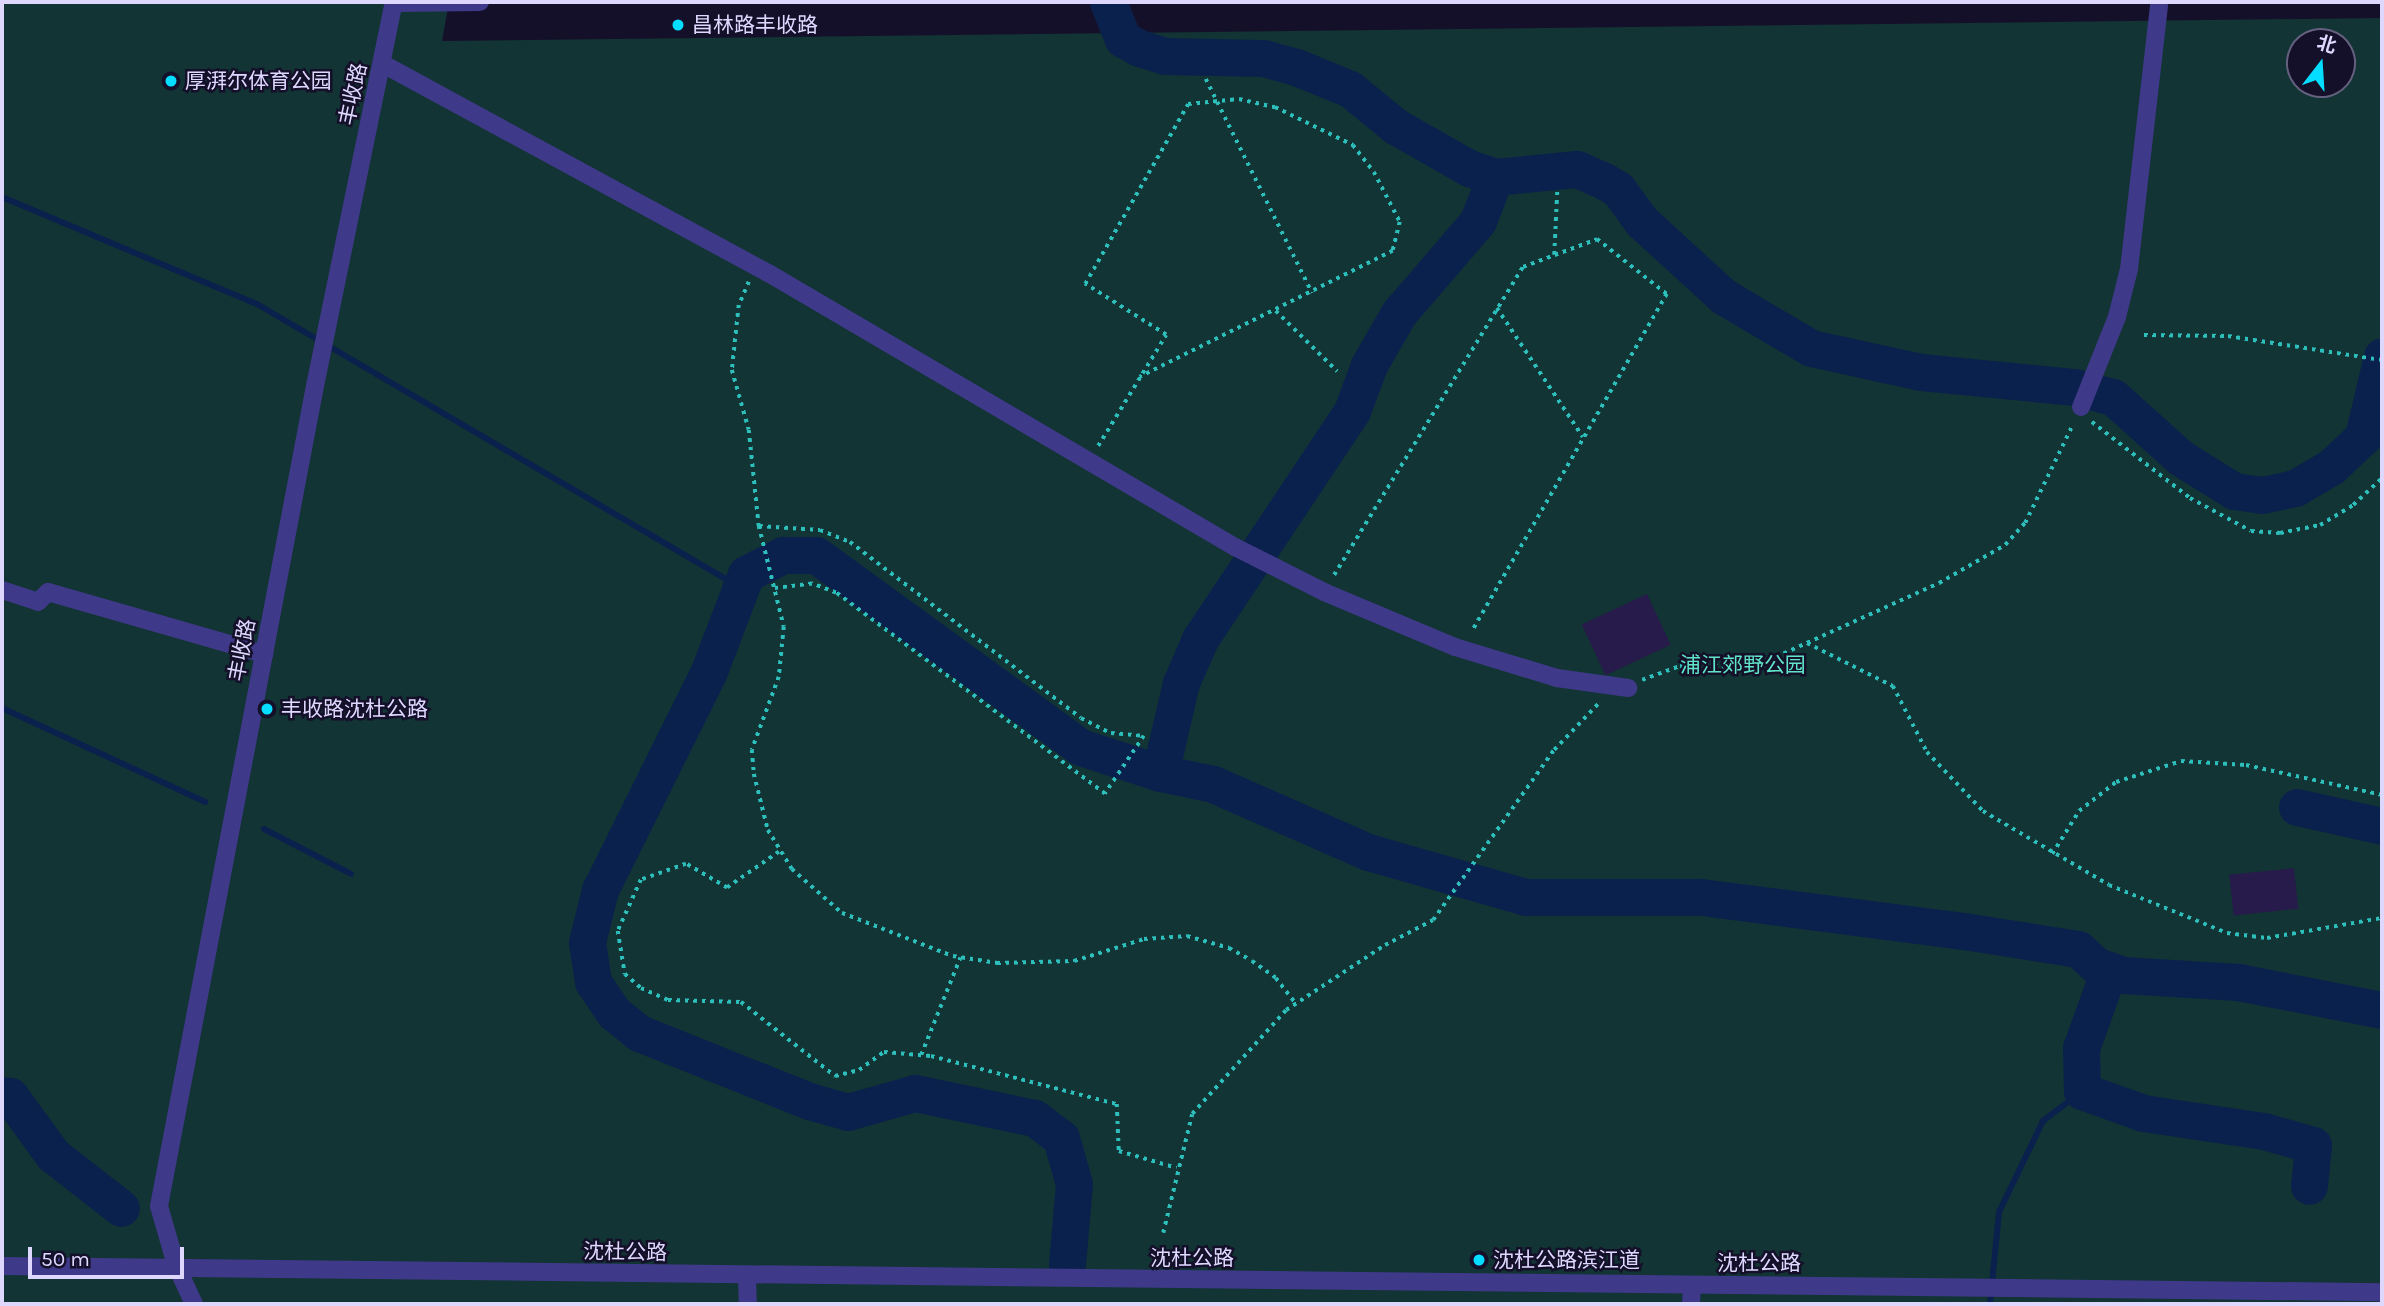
<!DOCTYPE html>
<html>
<head>
<meta charset="utf-8">
<style>
	body { margin:0 }
	#map { position:relative; width:2384px; height:1306px; overflow:hidden; background:#15102a; font-family:Karla,"Noto Sans SC",sans-serif }
	div>[style] { position:absolute }
	[style*='--x'] { left:calc(var(--x)*1px); top:calc(var(--y)*1px); width:calc(var(--w)*1px); rotate:calc(var(--a)*1deg) }
	.green>* { inset:0; background:#123434 }
	.stream>* { height:6px; margin:-3px; padding:0 3px; transform-origin:3px; border-radius:3px; background:#0b214d }
	.river>* { height:37px; margin:-18.5px; padding:0 18.5px; transform-origin:18.5px; border-radius:18.5px; background:#0b214d }
	.building>* { inset:0; background:#271b4b; transform-origin:0 0 }
	.path>* { height:3.5px; margin-top:-1.75px; transform-origin:0; background:repeating-linear-gradient(90deg,#2dbfbb 0 3.5px,transparent 0 8.5px) }
	.minor>* { height:18px; margin:-9px; padding:0 9px; transform-origin:9px; border-radius:9px; background:#3f398a }
	.dots>* { width:19px; height:19px; translate:-50% -50%; box-sizing:border-box; border:4px solid #15102a; border-radius:50% }
	span { translate:-50% -50%; white-space:nowrap; text-align:center; line-height:1.15; -webkit-text-stroke:5px #15102a; paint-order:stroke }
	.poi-label { font-size:21px; color:#ded8ff }
	.left { translate:0 -50%; text-align:left }
	.street-label { font-size:21px; color:#ded8ff }
	.park-label { font-size:21px; color:#60e4c7 }
	.frame { position:absolute; inset:0; border:4px solid #ded8ff; pointer-events:none }
	.north { position:absolute; left:2286px; top:28px; width:70px; height:70px; box-sizing:border-box; background:#15102a; border:2px solid #65607f; border-radius:50%; rotate:17deg; font-size:19px; font-weight:700; line-height:28px; text-align:center; color:#ded8ff }
	.north::after { content:''; display:block; margin:auto; width:24px; height:32px; background:#04ddff; clip-path:polygon(50% 0,100% 100%,50% 72%,0 100%) }
	.scale { position:absolute; left:28px; top:1247px; width:156px; height:32px; box-sizing:border-box; border:4px solid #ded8ff; border-top:0; padding-left:9px; font-size:21px; line-height:24px; white-space:nowrap; color:#ded8ff; -webkit-text-stroke:5px #15102a; paint-order:stroke }
</style>
</head>
<body>
<div id="map">
	<div class="green">
		<div style="clip-path:polygon(evenodd,2px 2px,449px 2px,442px 41px,2382px 18px,2382px 1304px,2px 1304px,2px 2px,2300px 42px,2342px 42px,2342px 84px,2300px 84px,2300px 42px)"></div>
	</div>
	<div class="stream">
		<div style="--x:2;--y:197;--w:277;--a:22.8"></div>
		<div style="--x:257;--y:304;--w:561;--a:30.4"></div>
		<div style="--x:2;--y:708;--w:224;--a:24.8"></div>
		<div style="--x:264;--y:829;--w:98;--a:27.3"></div>
		<div style="--x:1990;--y:1304;--w:92;--a:-84.4"></div>
		<div style="--x:1999;--y:1212;--w:101;--a:-64.2"></div>
		<div style="--x:2043;--y:1121;--w:49;--a:-37.6"></div>
	</div>
	<div class="river">
		<div style="--x:1108;--y:2;--w:40;--a:68"></div>
		<div style="--x:1123;--y:39;--w:18;--a:29"></div>
		<div style="--x:1139;--y:48;--w:27;--a:17"></div>
		<div style="--x:1165;--y:56;--w:98;--a:1.2"></div>
		<div style="--x:1263;--y:58;--w:34;--a:15"></div>
		<div style="--x:1296;--y:67;--w:58;--a:22.2"></div>
		<div style="--x:1350;--y:89;--w:58;--a:39.4"></div>
		<div style="--x:1395;--y:126;--w:85;--a:29.6"></div>
		<div style="--x:1469;--y:168;--w:28;--a:19"></div>
		<div style="--x:1495;--y:177;--w:82;--a:-5.6"></div>
		<div style="--x:1577;--y:169;--w:30;--a:24"></div>
		<div style="--x:1604;--y:181;--w:16;--a:30"></div>
		<div style="--x:1618;--y:189;--w:39;--a:54"></div>
		<div style="--x:1641;--y:221;--w:111;--a:42.4"></div>
		<div style="--x:1723;--y:296;--w:102;--a:30.6"></div>
		<div style="--x:1811;--y:348;--w:113;--a:12.3"></div>
		<div style="--x:1921;--y:372;--w:155;--a:5.6"></div>
		<div style="--x:2075;--y:387;--w:39;--a:15"></div>
		<div style="--x:2113;--y:397;--w:91;--a:41.9"></div>
		<div style="--x:2181;--y:458;--w:62;--a:31.9"></div>
		<div style="--x:2234;--y:491;--w:28;--a:8"></div>
		<div style="--x:2262;--y:495;--w:34;--a:-12"></div>
		<div style="--x:2295;--y:488;--w:42;--a:-30.3"></div>
		<div style="--x:2331;--y:467;--w:70;--a:-43.3"></div>
		<div style="--x:2363;--y:437;--w:83;--a:-76.8"></div>
		<div style="--x:1160;--y:773;--w:92;--a:-76.9"></div>
		<div style="--x:1181;--y:683;--w:48;--a:-66.6"></div>
		<div style="--x:1200;--y:639;--w:274;--a:-56.3"></div>
		<div style="--x:1352;--y:411;--w:49;--a:-69.7"></div>
		<div style="--x:1369;--y:365;--w:60;--a:-60"></div>
		<div style="--x:1399;--y:313;--w:121;--a:-49.3"></div>
		<div style="--x:1478;--y:221;--w:47;--a:-68.9"></div>
		<div style="--x:2297;--y:807;--w:87;--a:12.6"></div>
		<div style="--x:2109;--y:970;--w:83;--a:109.7"></div>
		<div style="--x:2081;--y:1048;--w:43;--a:88.7"></div>
		<div style="--x:2082;--y:1091;--w:65;--a:19.8"></div>
		<div style="--x:2143;--y:1113;--w:122;--a:8.5"></div>
		<div style="--x:2264;--y:1131;--w:51;--a:15.9"></div>
		<div style="--x:2313;--y:1145;--w:41;--a:95.6"></div>
		<div style="--x:2;--y:1095;--w:8;--a:7"></div>
		<div style="--x:10;--y:1096;--w:73;--a:53.9"></div>
		<div style="--x:53;--y:1155;--w:86;--a:37.9"></div>
		<div style="--x:1067;--y:1264;--w:80;--a:-85"></div>
		<div style="--x:1074;--y:1184;--w:48;--a:-105.8"></div>
		<div style="--x:1061;--y:1138;--w:34;--a:-143"></div>
		<div style="--x:1034;--y:1118;--w:122;--a:-168.1"></div>
		<div style="--x:915;--y:1093;--w:70;--a:164.2"></div>
		<div style="--x:848;--y:1112;--w:41;--a:-164.2"></div>
		<div style="--x:809;--y:1101;--w:183;--a:-158.2"></div>
		<div style="--x:639;--y:1033;--w:32;--a:-141"></div>
		<div style="--x:614;--y:1013;--w:37;--a:-124"></div>
		<div style="--x:593;--y:982;--w:40;--a:-98.5"></div>
		<div style="--x:587;--y:942;--w:54;--a:-76"></div>
		<div style="--x:600;--y:890;--w:245;--a:-63.5"></div>
		<div style="--x:709;--y:671;--w:104;--a:-69.1"></div>
		<div style="--x:746;--y:574;--w:42;--a:-27.2"></div>
		<div style="--x:783;--y:555;--w:33;--a:0"></div>
		<div style="--x:816;--y:555;--w:326;--a:36"></div>
		<div style="--x:1080;--y:747;--w:84;--a:18"></div>
		<div style="--x:1160;--y:773;--w:54;--a:11.7"></div>
		<div style="--x:1213;--y:784;--w:169;--a:23.7"></div>
		<div style="--x:1368;--y:852;--w:164;--a:15.9"></div>
		<div style="--x:1526;--y:897;--w:175;--a:0"></div>
		<div style="--x:1701;--y:897;--w:265;--a:7.4"></div>
		<div style="--x:1964;--y:931;--w:115;--a:9"></div>
		<div style="--x:2078;--y:949;--w:25;--a:42"></div>
		<div style="--x:2097;--y:966;--w:28;--a:19"></div>
		<div style="--x:2123;--y:975;--w:115;--a:3.5"></div>
		<div style="--x:2238;--y:982;--w:147;--a:11"></div>
	</div>
	<div class="building">
		<div style="left:1647px;top:594px;width:56px;height:72px;rotate:65deg"></div>
		<div style="left:2294px;top:868px;width:41px;height:65px;rotate:84deg"></div>
	</div>
	<div class="path">
		<div style="--x:1206;--y:79;--w:239;--a:63.6"></div>
		<div style="--x:1554;--y:255;--w:63;--a:-87.3"></div>
		<div style="--x:749;--y:282;--w:25;--a:113"></div>
		<div style="--x:739;--y:305;--w:65;--a:96.1"></div>
		<div style="--x:732;--y:370;--w:62;--a:74.2"></div>
		<div style="--x:749;--y:430;--w:97;--a:84.1"></div>
		<div style="--x:759;--y:526;--w:104;--a:76.1"></div>
		<div style="--x:784;--y:627;--w:50;--a:95.7"></div>
		<div style="--x:779;--y:677;--w:78;--a:110.3"></div>
		<div style="--x:752;--y:750;--w:24;--a:85"></div>
		<div style="--x:754;--y:774;--w:58;--a:76"></div>
		<div style="--x:768;--y:830;--w:46;--a:58.4"></div>
		<div style="--x:792;--y:869;--w:67;--a:41.3"></div>
		<div style="--x:842;--y:913;--w:119;--a:21.2"></div>
		<div style="--x:953;--y:956;--w:45;--a:9"></div>
		<div style="--x:997;--y:963;--w:77;--a:-1.5"></div>
		<div style="--x:1074;--y:961;--w:73;--a:-17.4"></div>
		<div style="--x:1144;--y:939;--w:43;--a:-4"></div>
		<div style="--x:1187;--y:936;--w:44;--a:15.9"></div>
		<div style="--x:1229;--y:948;--w:26;--a:29"></div>
		<div style="--x:1252;--y:961;--w:29;--a:35"></div>
		<div style="--x:1276;--y:978;--w:33;--a:52"></div>
		<div style="--x:1497;--y:308;--w:155;--a:56.3"></div>
		<div style="--x:1276;--y:311;--w:86;--a:44.5"></div>
		<div style="--x:2144;--y:335;--w:84;--a:0.7"></div>
		<div style="--x:2228;--y:336;--w:156;--a:8.9"></div>
		<div style="--x:2092;--y:422;--w:124;--a:37.8"></div>
		<div style="--x:2190;--y:498;--w:69;--a:28.4"></div>
		<div style="--x:2251;--y:531;--w:29;--a:4"></div>
		<div style="--x:2280;--y:533;--w:41;--a:-11.3"></div>
		<div style="--x:2320;--y:525;--w:39;--a:-31"></div>
		<div style="--x:2353;--y:505;--w:40;--a:-43"></div>
		<div style="--x:1098;--y:446;--w:130;--a:-58.5"></div>
		<div style="--x:1166;--y:335;--w:96;--a:-147.8"></div>
		<div style="--x:1085;--y:284;--w:207;--a:-60.2"></div>
		<div style="--x:1188;--y:104;--w:51;--a:-5.6"></div>
		<div style="--x:1239;--y:99;--w:37;--a:13"></div>
		<div style="--x:1275;--y:107;--w:87;--a:26"></div>
		<div style="--x:1353;--y:145;--w:34;--a:52"></div>
		<div style="--x:1374;--y:172;--w:56;--a:62.5"></div>
		<div style="--x:1400;--y:222;--w:30;--a:104"></div>
		<div style="--x:1393;--y:251;--w:283;--a:153.5"></div>
		<div style="--x:759;--y:526;--w:61;--a:3.8"></div>
		<div style="--x:820;--y:530;--w:32;--a:22"></div>
		<div style="--x:850;--y:542;--w:290;--a:37.3"></div>
		<div style="--x:1081;--y:718;--w:34;--a:27"></div>
		<div style="--x:1111;--y:733;--w:33;--a:5"></div>
		<div style="--x:1144;--y:736;--w:70;--a:123.9"></div>
		<div style="--x:1105;--y:794;--w:336;--a:-143.2"></div>
		<div style="--x:836;--y:593;--w:26;--a:-159"></div>
		<div style="--x:812;--y:584;--w:38;--a:173"></div>
		<div style="--x:1334;--y:575;--w:361;--a:-58.5"></div>
		<div style="--x:1523;--y:267;--w:79;--a:-20.7"></div>
		<div style="--x:1597;--y:239;--w:89;--a:38.2"></div>
		<div style="--x:1667;--y:294;--w:390;--a:120"></div>
		<div style="--x:1807;--y:643;--w:96;--a:26.6"></div>
		<div style="--x:1893;--y:686;--w:74;--a:62.7"></div>
		<div style="--x:1927;--y:752;--w:81;--a:46.5"></div>
		<div style="--x:1983;--y:811;--w:146;--a:30.4"></div>
		<div style="--x:2109;--y:885;--w:127;--a:22.1"></div>
		<div style="--x:2227;--y:933;--w:40;--a:7.1"></div>
		<div style="--x:2267;--y:938;--w:117;--a:-9.9"></div>
		<div style="--x:1642;--y:680;--w:40;--a:-20.2"></div>
		<div style="--x:1680;--y:666;--w:34;--a:-2"></div>
		<div style="--x:1714;--y:665;--w:32;--a:11"></div>
		<div style="--x:1745;--y:671;--w:213;--a:-24.4"></div>
		<div style="--x:1939;--y:583;--w:76;--a:-29.9"></div>
		<div style="--x:2005;--y:545;--w:30;--a:-48"></div>
		<div style="--x:2025;--y:523;--w:110;--a:-64.1"></div>
		<div style="--x:779;--y:852;--w:63;--a:145.3"></div>
		<div style="--x:727;--y:888;--w:48;--a:-149.7"></div>
		<div style="--x:686;--y:864;--w:48;--a:160.4"></div>
		<div style="--x:641;--y:880;--w:56;--a:114.3"></div>
		<div style="--x:618;--y:931;--w:44;--a:80.8"></div>
		<div style="--x:625;--y:974;--w:21;--a:41"></div>
		<div style="--x:641;--y:988;--w:30;--a:24"></div>
		<div style="--x:668;--y:1000;--w:73;--a:1.6"></div>
		<div style="--x:741;--y:1002;--w:120;--a:38.2"></div>
		<div style="--x:835;--y:1076;--w:25;--a:-14"></div>
		<div style="--x:859;--y:1070;--w:31;--a:-36"></div>
		<div style="--x:884;--y:1052;--w:47;--a:4.9"></div>
		<div style="--x:931;--y:1056;--w:192;--a:14.5"></div>
		<div style="--x:1117;--y:1104;--w:47;--a:87.6"></div>
		<div style="--x:1119;--y:1151;--w:60;--a:16.3"></div>
		<div style="--x:2052;--y:854;--w:51;--a:-57.9"></div>
		<div style="--x:2079;--y:811;--w:47;--a:-38.1"></div>
		<div style="--x:2116;--y:782;--w:68;--a:-17.9"></div>
		<div style="--x:2181;--y:761;--w:65;--a:3.5"></div>
		<div style="--x:2246;--y:765;--w:139;--a:12.4"></div>
		<div style="--x:921;--y:1055;--w:105;--a:-68.1"></div>
		<div style="--x:1163;--y:1233;--w:122;--a:-76.3"></div>
		<div style="--x:1192;--y:1114;--w:140;--a:-47.9"></div>
		<div style="--x:1286;--y:1010;--w:118;--a:-33.3"></div>
		<div style="--x:1385;--y:945;--w:54;--a:-27.5"></div>
		<div style="--x:1433;--y:920;--w:209;--a:-54.6"></div>
		<div style="--x:1554;--y:750;--w:64;--a:-46.3"></div>
	</div>
	<div class="minor">
		<div style="--x:394;--y:3;--w:86;--a:-0.7"></div>
		<div style="--x:383;--y:64;--w:440;--a:28.5"></div>
		<div style="--x:770;--y:274;--w:539;--a:30.42"></div>
		<div style="--x:1235;--y:547;--w:100;--a:26.8"></div>
		<div style="--x:1324;--y:592;--w:142;--a:22.8"></div>
		<div style="--x:1455;--y:647;--w:107;--a:16.9"></div>
		<div style="--x:1557;--y:678;--w:72;--a:8"></div>
		<div style="--x:2081;--y:407;--w:97;--a:-68.2"></div>
		<div style="--x:2117;--y:317;--w:49;--a:-76"></div>
		<div style="--x:2129;--y:269;--w:265;--a:-83.5"></div>
		<div style="--x:2;--y:590;--w:38;--a:18"></div>
		<div style="--x:38;--y:602;--w:14;--a:-45"></div>
		<div style="--x:48;--y:592;--w:225;--a:16"></div>
		<div style="--x:2;--y:1266;--w:2380;--a:0.63"></div>
		<div style="--x:747;--y:1278;--w:26;--a:88"></div>
		<div style="--x:194;--y:1304;--w:43;--a:-114.8"></div>
		<div style="--x:176;--y:1265;--w:61;--a:-106.1"></div>
		<div style="--x:159;--y:1206;--w:835;--a:-79.23"></div>
		<div style="--x:315;--y:386;--w:392;--a:-78.4"></div>
		<div style="--x:1691;--y:1304;--w:18;--a:-87"></div>
	</div>
	<div class="dots">
		<div style="left:678px;top:25px;background:#04ddff"></div>
		<div style="left:171px;top:81px;background:#04ddff"></div>
		<div style="left:267px;top:709px;background:#04ddff"></div>
		<div style="left:1479px;top:1260px;background:#04ddff"></div>
	</div>
	<div class="poi-label">
		<span class="left" style="left:692px;top:25px">昌林路丰收路</span>
		<span class="left" style="left:185px;top:81px">厚湃尔体育公园</span>
		<span class="left" style="left:281px;top:709px">丰收路沈杜公路</span>
		<span class="left" style="left:1493px;top:1260px">沈杜公路滨江道</span>
	</div>
	<div class="street-label">
		<span style="left:353px;top:94px;rotate:-78deg">丰收路</span>
		<span style="left:242px;top:650px;rotate:-79deg">丰收路</span>
		<span style="left:625px;top:1252px;rotate:1deg">沈杜公路</span>
		<span style="left:1192px;top:1258px">沈杜公路</span>
		<span style="left:1759px;top:1263px">沈杜公路</span>
	</div>
	<div class="park-label">
		<span style="left:1743px;top:665px">浦江郊野公园</span>
	</div>
	<div class="frame"></div>
	<div class="north">北</div>
	<div class="scale">50 m</div>
</div>
</body>
</html>
